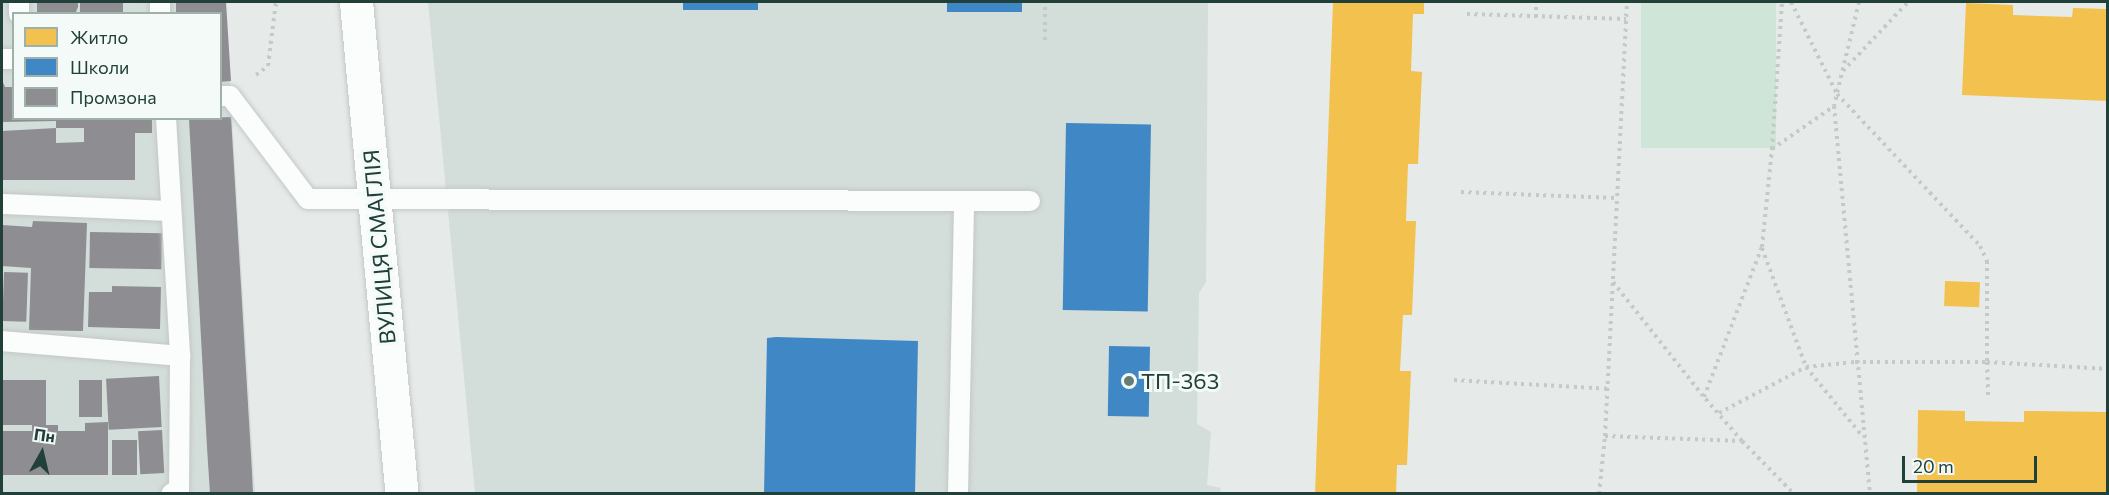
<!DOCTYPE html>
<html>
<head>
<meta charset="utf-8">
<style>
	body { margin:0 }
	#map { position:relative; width:2109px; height:495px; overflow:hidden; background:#e6ebe9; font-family:Commissioner,sans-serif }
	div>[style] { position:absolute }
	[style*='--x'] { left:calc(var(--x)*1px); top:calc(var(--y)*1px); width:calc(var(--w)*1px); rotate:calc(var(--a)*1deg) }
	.built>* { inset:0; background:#d3ddd9 }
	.green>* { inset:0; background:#cee5d7; transform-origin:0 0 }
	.homes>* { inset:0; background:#f2c14e; transform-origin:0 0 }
	.schools>* { inset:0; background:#3f88c5; transform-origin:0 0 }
	.industry>* { inset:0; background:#8d8d92; transform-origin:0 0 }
	.path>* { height:4px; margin-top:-2px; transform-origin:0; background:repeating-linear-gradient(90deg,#c2cbc9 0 3px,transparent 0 7.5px) }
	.roads { filter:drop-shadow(0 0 2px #c3c8c6) drop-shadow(0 0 2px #c3c8c6) }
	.service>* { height:20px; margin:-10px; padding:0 10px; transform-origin:10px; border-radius:10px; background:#fbfcfc }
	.tertiary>* { height:33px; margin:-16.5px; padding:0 16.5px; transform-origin:16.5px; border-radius:16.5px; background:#fbfcfc }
	.dots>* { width:16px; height:16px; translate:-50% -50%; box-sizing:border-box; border:3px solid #f4faf7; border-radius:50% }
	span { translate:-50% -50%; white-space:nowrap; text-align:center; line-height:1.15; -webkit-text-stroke:6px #f4faf7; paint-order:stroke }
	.street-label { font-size:22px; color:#21403a }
	.poi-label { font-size:22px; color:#21403a }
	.left { translate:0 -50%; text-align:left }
	.frame { position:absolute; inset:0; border:3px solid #21403a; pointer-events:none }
	.legend { position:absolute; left:12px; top:12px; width:210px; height:108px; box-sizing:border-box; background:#f4faf7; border:2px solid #a0b0ab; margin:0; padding:8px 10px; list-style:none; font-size:18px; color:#21403a }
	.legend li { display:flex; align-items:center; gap:12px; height:30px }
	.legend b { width:30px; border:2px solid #a0b0ab }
	.north { position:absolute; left:12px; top:423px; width:60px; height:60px; -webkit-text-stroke:4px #f4faf7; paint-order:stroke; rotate:8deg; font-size:16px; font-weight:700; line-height:24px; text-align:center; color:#21403a }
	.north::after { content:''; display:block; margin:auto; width:21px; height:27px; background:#21403a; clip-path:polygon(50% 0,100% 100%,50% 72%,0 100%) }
	.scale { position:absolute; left:1902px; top:456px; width:135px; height:27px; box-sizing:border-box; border:3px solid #21403a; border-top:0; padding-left:8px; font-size:18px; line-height:21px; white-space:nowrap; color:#21403a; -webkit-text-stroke:4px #f4faf7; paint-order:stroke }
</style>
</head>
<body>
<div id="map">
	<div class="built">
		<div style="clip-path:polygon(evenodd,2px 2px,225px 2px,255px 493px,2px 493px,2px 2px,14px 14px,220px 14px,220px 118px,14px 118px,14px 14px)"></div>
		<div style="clip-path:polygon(428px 2px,1208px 2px,1206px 282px,1199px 293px,1197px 424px,1211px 432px,1207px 485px,1221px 488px,1220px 493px,475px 493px)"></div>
	</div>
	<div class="green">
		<div style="left:1641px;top:2px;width:135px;height:146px"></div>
	</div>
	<div class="homes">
		<div style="clip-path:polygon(1333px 2px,1424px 2px,1424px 14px,1413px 14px,1411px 71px,1422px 72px,1418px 164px,1408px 164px,1406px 221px,1416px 221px,1412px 315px,1403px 315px,1400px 371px,1411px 371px,1407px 465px,1397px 465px,1396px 494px,1315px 494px)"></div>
		<div style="clip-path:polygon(1966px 3px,2013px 5px,2013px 15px,2072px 17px,2073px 8px,2108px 9px,2108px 101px,1962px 95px)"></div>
		<div style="left:1945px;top:281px;width:35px;height:25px;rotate:2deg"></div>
		<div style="clip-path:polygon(1918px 410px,1965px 411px,1965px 421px,2024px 422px,2024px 411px,2108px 412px,2108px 494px,1917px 494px)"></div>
	</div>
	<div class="schools">
		<div style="left:683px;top:2px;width:75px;height:8px"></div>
		<div style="left:947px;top:2px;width:75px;height:10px"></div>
		<div style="left:1066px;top:123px;width:85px;height:187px;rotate:1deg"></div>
		<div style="clip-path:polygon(776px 337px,918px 341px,915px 494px,764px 494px,767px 338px)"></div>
		<div style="left:1109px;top:346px;width:41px;height:70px;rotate:1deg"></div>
	</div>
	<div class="industry">
		<div style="clip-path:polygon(37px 2px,78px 2px,78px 7px,75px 14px,37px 14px)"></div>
		<div style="left:80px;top:2px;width:43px;height:12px"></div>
		<div style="clip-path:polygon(176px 2px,226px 2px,231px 81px,220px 82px,220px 14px,176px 14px)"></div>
		<div style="clip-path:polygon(2px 80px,5px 87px,14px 87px,14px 118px,152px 118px,152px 133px,135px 133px,135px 180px,2px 180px,2px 131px,56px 128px,56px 143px,84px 142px,84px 128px,56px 128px,56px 121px,2px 122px)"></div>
		<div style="clip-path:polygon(231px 117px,252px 472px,253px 494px,210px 494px,207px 447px,189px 119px)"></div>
		<div style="clip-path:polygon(33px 221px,87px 223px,83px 331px,29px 330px,31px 268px,2px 266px,2px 225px,32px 227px)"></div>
		<div style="left:90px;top:232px;width:72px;height:36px;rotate:1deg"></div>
		<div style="left:4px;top:272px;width:24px;height:49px;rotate:2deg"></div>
		<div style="clip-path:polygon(112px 286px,161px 287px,160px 329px,88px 327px,89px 292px,112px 292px)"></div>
		<div style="left:159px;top:376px;width:51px;height:53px;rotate:87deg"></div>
		<div style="clip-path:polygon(2px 380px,46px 380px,46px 425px,58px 425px,58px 431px,85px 431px,85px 423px,108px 422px,108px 475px,2px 475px,2px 431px,32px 431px,32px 425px,2px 425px)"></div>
		<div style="left:79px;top:380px;width:23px;height:37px"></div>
		<div style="left:162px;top:430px;width:43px;height:24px;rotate:87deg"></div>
		<div style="left:112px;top:440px;width:25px;height:35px"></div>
	</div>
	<div class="path">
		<div style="--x:1791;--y:2;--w:103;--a:63.4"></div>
		<div style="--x:1837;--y:94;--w:209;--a:46.7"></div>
		<div style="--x:1980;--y:246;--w:17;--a:65"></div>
		<div style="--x:1987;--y:261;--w:101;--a:90"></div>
		<div style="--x:1987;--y:362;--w:121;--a:3.3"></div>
		<div style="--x:1859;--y:2;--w:107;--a:103.5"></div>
		<div style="--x:1834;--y:106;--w:390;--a:84.7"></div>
		<div style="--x:1467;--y:14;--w:159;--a:1.8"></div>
		<div style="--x:1536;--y:17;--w:15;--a:-90"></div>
		<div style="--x:1045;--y:40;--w:38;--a:-90"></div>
		<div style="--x:1843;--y:71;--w:95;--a:-46.7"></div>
		<div style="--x:256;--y:75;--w:15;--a:-37"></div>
		<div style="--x:268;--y:66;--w:64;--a:-82.9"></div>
		<div style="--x:1772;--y:149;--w:147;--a:-86.1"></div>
		<div style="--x:1461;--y:192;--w:156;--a:2.2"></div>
		<div style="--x:1762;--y:248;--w:127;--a:69.7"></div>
		<div style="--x:1806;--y:367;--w:90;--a:50.8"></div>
		<div style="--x:1613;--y:282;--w:145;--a:51.7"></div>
		<div style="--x:1454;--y:380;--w:154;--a:3.3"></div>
		<div style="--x:1719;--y:413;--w:98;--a:-27.9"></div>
		<div style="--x:1806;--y:367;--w:49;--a:-5.8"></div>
		<div style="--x:1855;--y:362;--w:132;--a:0"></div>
		<div style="--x:1987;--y:362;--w:33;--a:88"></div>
		<div style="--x:1605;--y:436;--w:435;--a:-87.1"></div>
		<div style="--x:1742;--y:441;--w:74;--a:45.5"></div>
		<div style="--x:1599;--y:494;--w:58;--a:-84.1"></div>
		<div style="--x:1605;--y:436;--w:137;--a:2.1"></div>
		<div style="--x:1742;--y:441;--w:58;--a:-130.8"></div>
		<div style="--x:1704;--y:397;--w:161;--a:-68.9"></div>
		<div style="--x:1762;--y:247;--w:99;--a:-84.2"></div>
		<div style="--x:1772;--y:149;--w:75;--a:-34.7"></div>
	</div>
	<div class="roads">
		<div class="service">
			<div style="--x:19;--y:2;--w:12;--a:90"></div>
			<div style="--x:160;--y:2;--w:12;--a:90"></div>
			<div style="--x:2;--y:59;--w:12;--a:0"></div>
			<div style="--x:220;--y:96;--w:10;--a:0"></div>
			<div style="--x:230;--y:96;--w:129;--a:52.9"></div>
			<div style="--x:308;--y:199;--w:722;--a:0.16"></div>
			<div style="--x:166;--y:118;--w:238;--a:86.6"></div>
			<div style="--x:180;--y:356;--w:133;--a:90.4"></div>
			<div style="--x:179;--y:489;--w:9;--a:148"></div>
			<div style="--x:2;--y:204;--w:169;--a:2.4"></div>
			<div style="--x:2;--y:341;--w:179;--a:4.8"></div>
			<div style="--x:958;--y:494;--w:293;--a:-88.8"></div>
		</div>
		<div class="tertiary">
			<div style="--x:356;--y:2;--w:494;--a:84.7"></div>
		</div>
	</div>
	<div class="dots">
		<div style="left:1129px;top:381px;background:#667c77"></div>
	</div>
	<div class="street-label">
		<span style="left:379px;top:247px;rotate:-95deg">ВУЛИЦЯ СМАГЛІЯ</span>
	</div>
	<div class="poi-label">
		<span class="left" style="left:1141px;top:381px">ТП-363</span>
	</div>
	<div class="frame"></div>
	<ul class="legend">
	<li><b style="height:16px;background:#f2c14e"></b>Житло</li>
	<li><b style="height:16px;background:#3f88c5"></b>Школи</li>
	<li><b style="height:16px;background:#8d8d92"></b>Промзона</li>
	</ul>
	<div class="north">Пн</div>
	<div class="scale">20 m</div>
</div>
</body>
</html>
